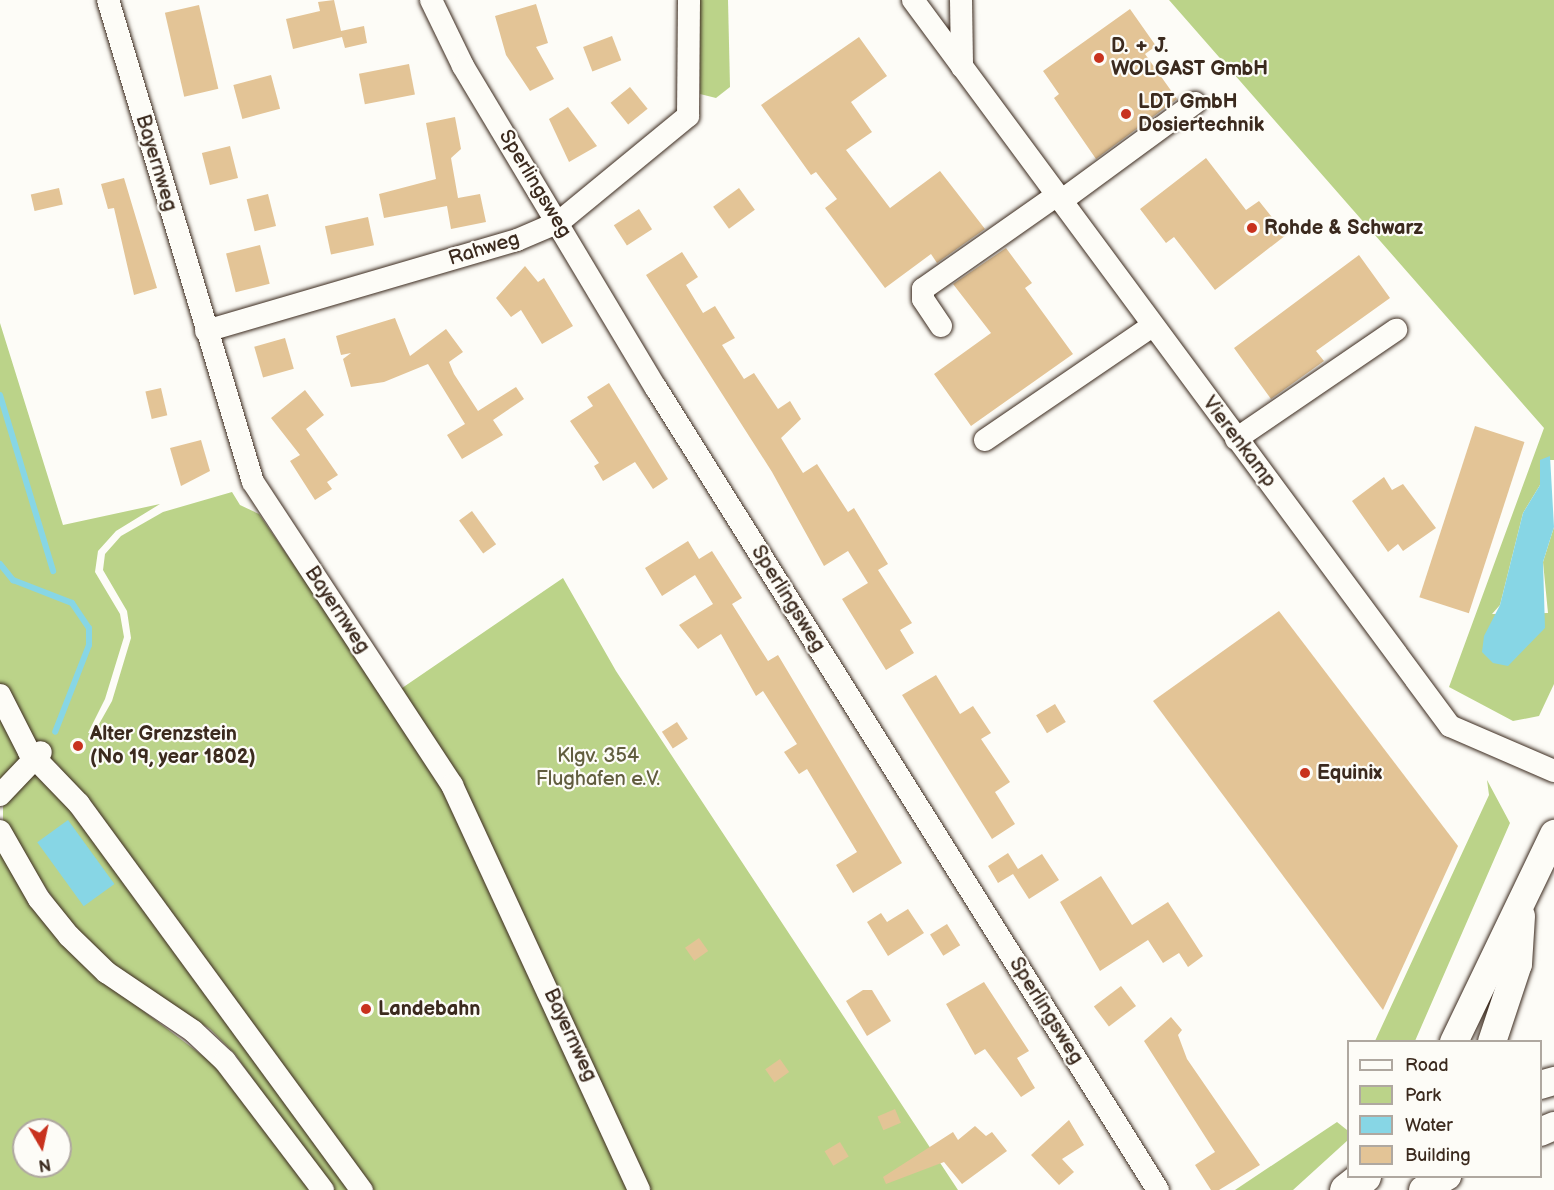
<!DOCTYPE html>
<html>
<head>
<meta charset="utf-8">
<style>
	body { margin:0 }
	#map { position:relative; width:1554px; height:1190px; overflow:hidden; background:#fdfcf7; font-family:"Balsamiq Sans",sans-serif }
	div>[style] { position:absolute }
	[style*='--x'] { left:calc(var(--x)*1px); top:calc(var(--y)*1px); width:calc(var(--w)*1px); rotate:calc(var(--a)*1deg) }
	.green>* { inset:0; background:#bbd389 }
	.water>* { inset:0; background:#87d6e5; transform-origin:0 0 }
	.stream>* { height:6px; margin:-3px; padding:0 3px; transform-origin:3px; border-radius:3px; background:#87d6e5 }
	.building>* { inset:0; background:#e3c496; transform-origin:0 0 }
	.roads { filter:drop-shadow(0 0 2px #3b2a1e) drop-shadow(0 0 2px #3b2a1e) }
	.minor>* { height:22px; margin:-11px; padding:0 11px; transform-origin:11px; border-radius:11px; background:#fdfcf7 }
	.major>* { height:28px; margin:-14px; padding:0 14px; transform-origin:14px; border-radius:14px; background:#fdfcf7 }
	.highway>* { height:33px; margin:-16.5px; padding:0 16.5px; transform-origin:16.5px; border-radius:16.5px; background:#fdfcf7 }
	.dots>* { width:16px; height:16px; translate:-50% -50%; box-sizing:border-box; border:3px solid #fdfcf7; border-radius:50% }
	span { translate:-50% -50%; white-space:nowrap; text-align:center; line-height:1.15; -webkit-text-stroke:4.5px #fdfcf7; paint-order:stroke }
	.poi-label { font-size:20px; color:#3b2a1e; font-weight:700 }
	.left { translate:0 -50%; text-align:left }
	.street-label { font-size:20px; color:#3b2a1e }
	.park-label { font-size:20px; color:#615d3e }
	.legend { position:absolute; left:1347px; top:1040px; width:195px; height:138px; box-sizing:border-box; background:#fdfcf7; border:2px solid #afa8a0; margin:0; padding:8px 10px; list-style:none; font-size:18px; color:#3b2a1e }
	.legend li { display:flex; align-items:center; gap:12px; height:30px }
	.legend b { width:30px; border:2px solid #afa8a0 }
	.north { position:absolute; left:12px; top:1118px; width:60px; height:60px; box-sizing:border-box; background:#fdfcf7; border:2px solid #afa8a0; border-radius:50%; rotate:171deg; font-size:16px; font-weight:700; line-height:24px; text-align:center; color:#3b2a1e }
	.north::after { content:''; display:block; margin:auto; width:21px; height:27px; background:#c8321e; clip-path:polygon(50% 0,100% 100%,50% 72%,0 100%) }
</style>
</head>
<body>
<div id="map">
	<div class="green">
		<div style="clip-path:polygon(699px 0,728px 0,730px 87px,716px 98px,700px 94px)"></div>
		<div style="clip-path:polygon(1169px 0,1554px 0,1554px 460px,1540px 460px,1540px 485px,1523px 513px,1500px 605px,1492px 614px,1548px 613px,1543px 562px,1554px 527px,1554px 684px,1539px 716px,1513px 721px,1449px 687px,1544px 428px)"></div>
		<div style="clip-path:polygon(0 323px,63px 525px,160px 504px,116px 531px,98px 551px,95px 572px,120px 614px,124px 637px,105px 699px,88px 733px,94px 733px,112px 701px,131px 638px,127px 611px,103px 570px,105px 554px,121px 536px,163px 512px,232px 492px,240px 505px,259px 514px,386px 699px,563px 578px,616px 671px,958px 1190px,371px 1190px,58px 765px,33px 747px,0 686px)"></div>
		<div style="clip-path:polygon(0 700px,21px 758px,0 781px)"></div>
		<div style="clip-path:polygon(36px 766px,359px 1190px,331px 1190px,235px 1054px,210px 1029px,110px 964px,75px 932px,3px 823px,3px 806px)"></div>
		<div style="clip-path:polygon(1487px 780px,1510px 823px,1415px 1041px,1375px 1041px,1489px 795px)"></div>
		<div style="clip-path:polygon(evenodd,0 844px,101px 979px,219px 1068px,302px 1170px,308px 1190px,0 1190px,0 844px,24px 1130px,60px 1130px,60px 1166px,24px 1166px,24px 1130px)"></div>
		<div style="clip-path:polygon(1337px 1122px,1347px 1130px,1348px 1126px,1348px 1140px,1293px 1190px,1235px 1190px)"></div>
	</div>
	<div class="water">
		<div style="clip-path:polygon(1550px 456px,1554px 527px,1543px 562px,1545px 628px,1508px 666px,1493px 663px,1482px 652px,1484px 636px,1500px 605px,1523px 513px,1540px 485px,1540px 460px)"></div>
		<div style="left:68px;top:820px;width:79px;height:38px;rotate:54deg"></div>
	</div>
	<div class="stream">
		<div style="--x:0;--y:395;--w:184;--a:73.2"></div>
		<div style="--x:0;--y:564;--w:21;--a:51"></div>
		<div style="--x:13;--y:580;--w:63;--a:21.3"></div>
		<div style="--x:72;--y:603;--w:30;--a:56"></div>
		<div style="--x:89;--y:628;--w:17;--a:90"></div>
		<div style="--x:89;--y:645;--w:93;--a:111.3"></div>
	</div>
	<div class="building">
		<div style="clip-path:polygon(334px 0,341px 31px,364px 26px,367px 43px,345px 48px,342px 37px,293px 49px,286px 19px,320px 11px,318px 2px)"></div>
		<div style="clip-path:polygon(536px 4px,548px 43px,536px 47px,554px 79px,530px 91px,506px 55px,495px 16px)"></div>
		<div style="left:199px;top:5px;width:86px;height:35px;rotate:77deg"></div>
		<div style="clip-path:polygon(1130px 9px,1156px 46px,1145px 54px,1177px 99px,1096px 159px,1054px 98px,1059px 94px,1043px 71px)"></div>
		<div style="left:612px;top:36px;width:26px;height:31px;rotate:69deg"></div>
		<div style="clip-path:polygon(859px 37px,887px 76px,851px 102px,872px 132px,846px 150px,890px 208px,940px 171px,985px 229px,937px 263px,931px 254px,885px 288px,825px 208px,837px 199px,816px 172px,811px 175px,761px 105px)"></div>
		<div style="left:409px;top:64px;width:31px;height:51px;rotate:79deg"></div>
		<div style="left:271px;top:75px;width:35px;height:39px;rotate:75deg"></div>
		<div style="left:630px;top:87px;width:28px;height:25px;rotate:51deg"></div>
		<div style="clip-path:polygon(568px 107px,597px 146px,569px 162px,549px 119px)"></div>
		<div style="clip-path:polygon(455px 117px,461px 149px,451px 158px,458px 198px,480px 194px,486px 222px,451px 229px,447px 206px,384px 218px,379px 194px,436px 179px,426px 123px)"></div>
		<div style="left:230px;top:146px;width:33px;height:29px;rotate:76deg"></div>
		<div style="clip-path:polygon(1206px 158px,1246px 210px,1259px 201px,1286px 235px,1215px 290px,1174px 237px,1166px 243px,1140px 209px)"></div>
		<div style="clip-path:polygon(124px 178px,157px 288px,134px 295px,114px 208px,108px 209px,101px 184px)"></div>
		<div style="left:59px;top:188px;width:17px;height:29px;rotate:77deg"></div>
		<div style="left:739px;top:188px;width:27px;height:32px;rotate:54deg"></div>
		<div style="left:268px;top:194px;width:33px;height:22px;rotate:76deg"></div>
		<div style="left:639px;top:209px;width:24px;height:30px;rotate:57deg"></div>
		<div style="left:368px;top:217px;width:29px;height:44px;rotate:78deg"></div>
		<div style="left:260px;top:245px;width:40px;height:35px;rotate:76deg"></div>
		<div style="clip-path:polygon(1006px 248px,1032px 283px,1025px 288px,1073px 354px,971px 426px,934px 374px,991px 333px,953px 284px)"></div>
		<div style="clip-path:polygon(682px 252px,698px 277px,686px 285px,703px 313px,715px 306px,735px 338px,722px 345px,744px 379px,754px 373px,778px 409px,790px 401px,801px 419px,781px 438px,803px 473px,817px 464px,848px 512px,854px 508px,888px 564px,878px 570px,912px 623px,900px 630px,914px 653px,886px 670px,842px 599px,868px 583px,848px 551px,824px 566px,772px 472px,646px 275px)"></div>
		<div style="clip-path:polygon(1359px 255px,1390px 298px,1316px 351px,1324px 361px,1271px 399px,1234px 348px)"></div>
		<div style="clip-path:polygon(525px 266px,538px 282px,544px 278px,573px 326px,542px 344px,521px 310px,511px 317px,496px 298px)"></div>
		<div style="clip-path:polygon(395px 318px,410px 356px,446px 329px,463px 352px,449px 362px,454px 374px,478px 411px,516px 387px,524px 399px,493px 420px,503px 435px,462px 459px,447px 435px,465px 424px,428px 364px,384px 382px,351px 387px,343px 359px,351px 353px,341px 355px,336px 336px)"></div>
		<div style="left:285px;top:338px;width:32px;height:32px;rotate:74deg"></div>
		<div style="clip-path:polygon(609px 383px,668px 479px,653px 489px,635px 462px,603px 481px,594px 466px,599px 463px,570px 421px,593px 406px,587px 397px)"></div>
		<div style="left:161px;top:388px;width:28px;height:16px;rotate:77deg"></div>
		<div style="clip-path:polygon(305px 390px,324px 415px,306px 429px,338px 475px,327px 482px,332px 489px,315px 500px,290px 461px,300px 455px,271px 418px)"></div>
		<div style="left:1475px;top:426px;width:52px;height:180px;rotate:18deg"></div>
		<div style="clip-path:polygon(201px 440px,210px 471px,181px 486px,170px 448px)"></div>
		<div style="clip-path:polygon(1384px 477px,1392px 490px,1403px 484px,1436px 528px,1403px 551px,1398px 544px,1388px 552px,1352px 501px)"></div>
		<div style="left:472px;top:511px;width:41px;height:16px;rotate:54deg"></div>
		<div style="clip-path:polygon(688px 541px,699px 559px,712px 551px,742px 598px,732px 604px,768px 661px,778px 655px,902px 863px,853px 893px,836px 865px,857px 852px,807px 769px,799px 774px,784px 752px,797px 744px,763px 691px,756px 696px,721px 634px,698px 649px,679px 625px,713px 604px,695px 575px,662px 596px,645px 568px)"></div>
		<div style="clip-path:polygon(1279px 611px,1458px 846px,1383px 1010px,1153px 701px)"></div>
		<div style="clip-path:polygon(936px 675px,960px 714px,973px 706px,991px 733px,981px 739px,1010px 782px,995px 792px,1015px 824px,992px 839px,902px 695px)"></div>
		<div style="left:1055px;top:704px;width:21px;height:22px;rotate:59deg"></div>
		<div style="left:677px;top:722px;width:20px;height:18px;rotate:57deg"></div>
		<div style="clip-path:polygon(1008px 853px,1018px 869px,1042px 854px,1059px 880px,1029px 899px,1013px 874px,998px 883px,988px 866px)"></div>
		<div style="clip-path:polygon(1101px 876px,1132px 925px,1168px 902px,1203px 956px,1188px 967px,1179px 953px,1163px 963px,1148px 940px,1100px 971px,1060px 902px)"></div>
		<div style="clip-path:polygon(908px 909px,924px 933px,888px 956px,867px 922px,881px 913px,887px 922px)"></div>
		<div style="left:947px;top:924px;width:25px;height:20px;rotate:58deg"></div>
		<div style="left:699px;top:938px;width:16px;height:17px;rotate:55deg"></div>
		<div style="clip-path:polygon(984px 982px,1029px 1051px,1017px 1058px,1035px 1088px,1021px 1097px,985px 1049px,975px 1055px,946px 1004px)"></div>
		<div style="left:1121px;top:986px;width:25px;height:34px;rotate:53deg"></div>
		<div style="clip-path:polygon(863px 990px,872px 990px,891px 1021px,867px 1036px,846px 1001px)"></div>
		<div style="clip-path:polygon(1171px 1017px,1182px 1030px,1178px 1035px,1187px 1059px,1260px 1165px,1219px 1190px,1211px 1190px,1195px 1165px,1215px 1152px,1144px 1041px)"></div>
		<div style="left:780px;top:1059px;width:16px;height:18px;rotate:55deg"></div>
		<div style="left:895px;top:1109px;width:15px;height:19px;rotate:67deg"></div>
		<div style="clip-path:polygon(1069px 1120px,1084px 1145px,1062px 1159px,1074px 1172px,1059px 1185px,1031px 1155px)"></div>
		<div style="clip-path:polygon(975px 1126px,986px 1136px,992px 1132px,1007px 1151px,962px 1184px,944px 1162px,886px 1184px,883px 1177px,953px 1132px,958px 1140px)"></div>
		<div style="left:840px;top:1142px;width:17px;height:18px;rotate:59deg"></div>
	</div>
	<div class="roads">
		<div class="minor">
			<div style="--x:108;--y:0;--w:503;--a:73.26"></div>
			<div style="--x:253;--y:482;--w:363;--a:56.7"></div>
			<div style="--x:452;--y:785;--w:446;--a:65.2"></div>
			<div style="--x:431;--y:0;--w:73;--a:64.1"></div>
			<div style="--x:463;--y:66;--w:375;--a:59.1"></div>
			<div style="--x:656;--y:388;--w:946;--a:57.96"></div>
			<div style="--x:913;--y:0;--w:903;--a:53.51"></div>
			<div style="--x:1450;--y:726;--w:113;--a:23.4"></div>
			<div style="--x:961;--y:0;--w:67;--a:89.1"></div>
			<div style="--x:1061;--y:201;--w:166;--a:-36.2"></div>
			<div style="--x:941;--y:326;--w:32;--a:-124"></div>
			<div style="--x:923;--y:299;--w:10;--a:-90"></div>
			<div style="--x:923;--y:289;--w:162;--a:-35"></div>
			<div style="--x:206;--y:331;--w:324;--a:-16.3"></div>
			<div style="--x:517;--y:240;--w:46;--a:-23.2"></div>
			<div style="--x:559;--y:222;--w:167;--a:-39.4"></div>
			<div style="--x:688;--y:116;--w:116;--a:-89.5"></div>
			<div style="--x:1236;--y:439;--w:194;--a:-34.3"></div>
			<div style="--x:985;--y:440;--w:202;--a:-34.3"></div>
			<div style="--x:0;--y:695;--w:64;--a:63"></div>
			<div style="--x:29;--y:752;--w:72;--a:46.1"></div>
			<div style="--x:79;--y:804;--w:479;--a:53.8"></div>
			<div style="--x:0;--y:795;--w:59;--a:-46.4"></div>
			<div style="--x:0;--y:831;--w:78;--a:60.2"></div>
			<div style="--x:39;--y:899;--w:48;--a:51"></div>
			<div style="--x:69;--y:936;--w:52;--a:44.2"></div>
			<div style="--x:106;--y:972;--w:105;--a:34.1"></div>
			<div style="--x:193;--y:1031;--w:44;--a:43.2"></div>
			<div style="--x:225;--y:1061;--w:162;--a:52.8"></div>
		</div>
		<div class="major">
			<div style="--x:1454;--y:1042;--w:231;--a:-64.3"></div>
			<div style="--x:1492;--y:1042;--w:82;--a:-71.6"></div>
			<div style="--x:1518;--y:964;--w:48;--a:-86.4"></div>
			<div style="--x:1540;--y:1085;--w:15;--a:-16"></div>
			<div style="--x:1540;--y:1132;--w:15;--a:-23"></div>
			<div style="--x:1423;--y:1190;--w:28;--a:-30"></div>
		</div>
		<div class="highway">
			<div style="--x:1346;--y:1190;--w:23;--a:-38"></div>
		</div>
	</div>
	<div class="dots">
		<div style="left:1099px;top:58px;background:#c8321e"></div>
		<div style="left:1126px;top:114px;background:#c8321e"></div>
		<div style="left:1252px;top:228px;background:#c8321e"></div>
		<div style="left:78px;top:746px;background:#c8321e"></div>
		<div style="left:1305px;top:773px;background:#c8321e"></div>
		<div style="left:366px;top:1009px;background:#c8321e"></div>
	</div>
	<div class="poi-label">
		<span class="left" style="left:1111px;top:58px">D. + J.<br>WOLGAST GmbH</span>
		<span class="left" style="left:1138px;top:114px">LDT GmbH<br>Dosiertechnik</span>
		<span class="left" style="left:1264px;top:228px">Rohde &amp; Schwarz</span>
		<span class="left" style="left:90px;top:746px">Alter Grenzstein<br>(No 19, year 1802)</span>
		<span class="left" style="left:1317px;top:773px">Equinix</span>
		<span class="left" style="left:378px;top:1009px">Landebahn</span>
	</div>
	<div class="street-label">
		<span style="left:156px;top:163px;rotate:73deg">Bayernweg</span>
		<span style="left:535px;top:184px;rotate:59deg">Sperlingsweg</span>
		<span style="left:484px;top:249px;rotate:-17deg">Rahweg</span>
		<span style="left:1239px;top:442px;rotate:53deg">Vierenkamp</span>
		<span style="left:788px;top:599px;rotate:58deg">Sperlingsweg</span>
		<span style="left:337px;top:610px;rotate:56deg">Bayernweg</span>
		<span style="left:1046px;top:1011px;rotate:58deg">Sperlingsweg</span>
		<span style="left:570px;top:1035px;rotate:65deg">Bayernweg</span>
	</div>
	<div class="park-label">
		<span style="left:598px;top:768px">Klgv. 354<br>Flughafen e.V.</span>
	</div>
	<ul class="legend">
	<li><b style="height:8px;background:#fdfcf7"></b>Road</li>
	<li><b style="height:16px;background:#bbd389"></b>Park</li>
	<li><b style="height:16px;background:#87d6e5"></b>Water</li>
	<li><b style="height:16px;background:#e3c496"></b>Building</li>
	</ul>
	<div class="north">N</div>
</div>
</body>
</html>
